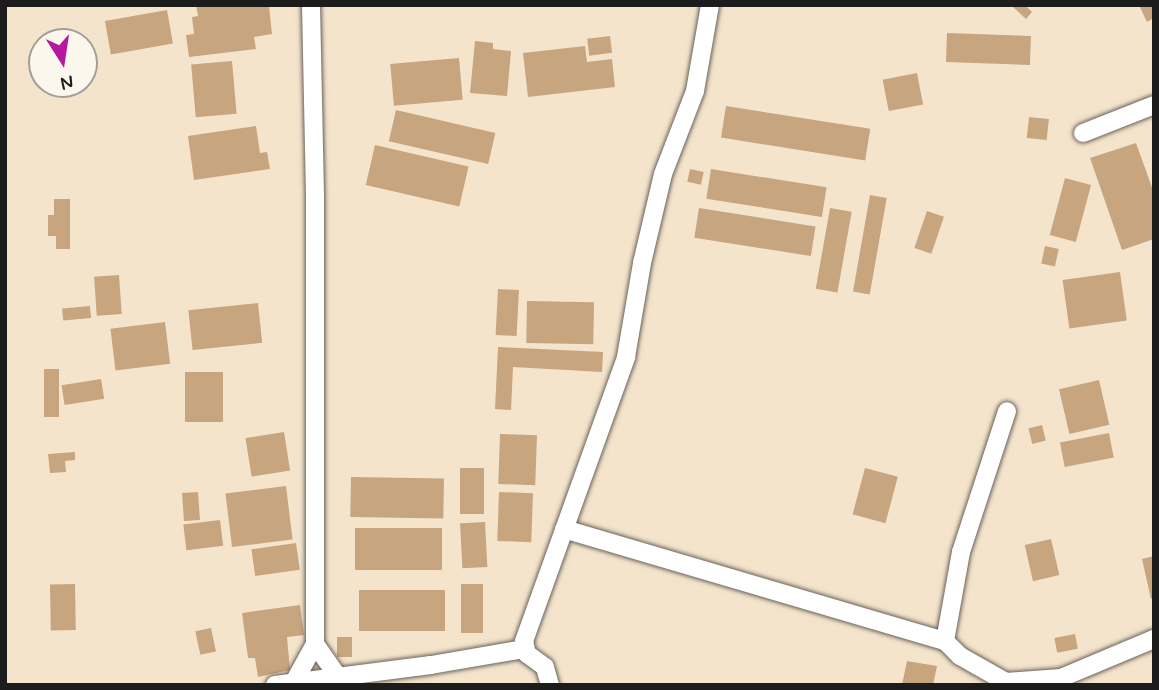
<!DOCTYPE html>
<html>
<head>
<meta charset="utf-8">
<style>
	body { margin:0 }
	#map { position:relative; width:1159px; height:690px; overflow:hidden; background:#f5e4cc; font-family:Mynerve,sans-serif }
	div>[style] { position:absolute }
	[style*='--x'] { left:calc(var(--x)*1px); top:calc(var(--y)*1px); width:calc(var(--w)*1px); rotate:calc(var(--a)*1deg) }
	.building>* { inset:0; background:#c7a57e; transform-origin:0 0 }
	.roads { filter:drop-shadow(0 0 2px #68625a) drop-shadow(0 0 2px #68625a) }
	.minor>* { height:18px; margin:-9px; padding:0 9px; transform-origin:9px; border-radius:9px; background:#fff }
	span { translate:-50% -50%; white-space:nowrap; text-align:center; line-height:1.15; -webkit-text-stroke:6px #fbf7ec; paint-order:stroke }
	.frame { position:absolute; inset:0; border:7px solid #1c1c1c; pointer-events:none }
	.north { position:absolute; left:28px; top:28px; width:70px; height:70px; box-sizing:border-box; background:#fbf7ec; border:2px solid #a29f99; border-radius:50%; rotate:168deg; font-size:19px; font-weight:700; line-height:28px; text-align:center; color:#1c1c1c }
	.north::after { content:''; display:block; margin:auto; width:24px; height:32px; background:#b5179e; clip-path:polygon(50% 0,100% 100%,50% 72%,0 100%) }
</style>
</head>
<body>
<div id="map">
	<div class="building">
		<div style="clip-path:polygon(196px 5px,269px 6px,272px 34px,254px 37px,256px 49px,189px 57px,186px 35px,194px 34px,192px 17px,198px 16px)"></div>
		<div style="clip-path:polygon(1011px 5px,1025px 5px,1032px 12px,1026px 19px)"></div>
		<div style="clip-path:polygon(1139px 5px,1154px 5px,1154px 18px,1147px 22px)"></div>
		<div style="left:167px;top:10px;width:34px;height:63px;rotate:80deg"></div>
		<div style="left:947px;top:33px;width:84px;height:29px;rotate:2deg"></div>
		<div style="left:610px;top:36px;width:17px;height:23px;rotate:83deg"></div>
		<div style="clip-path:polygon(475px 41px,493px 43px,493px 49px,511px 51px,507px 96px,470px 93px)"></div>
		<div style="clip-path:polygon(585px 46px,587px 62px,612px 59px,615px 87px,528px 97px,523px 53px)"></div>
		<div style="left:459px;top:58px;width:42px;height:69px;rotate:85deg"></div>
		<div style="left:232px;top:61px;width:53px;height:41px;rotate:85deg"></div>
		<div style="left:917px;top:73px;width:32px;height:35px;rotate:79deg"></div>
		<div style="left:726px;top:106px;width:146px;height:32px;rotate:9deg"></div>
		<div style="left:396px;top:110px;width:102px;height:32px;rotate:13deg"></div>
		<div style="left:1029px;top:117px;width:20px;height:21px;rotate:6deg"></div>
		<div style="clip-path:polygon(256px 126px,260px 153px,267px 152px,270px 169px,194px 180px,188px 136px)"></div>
		<div style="clip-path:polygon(1136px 143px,1154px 193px,1154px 239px,1122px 250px,1090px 158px)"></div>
		<div style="left:375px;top:145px;width:96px;height:41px;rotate:13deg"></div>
		<div style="left:690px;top:169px;width:14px;height:13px;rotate:12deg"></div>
		<div style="left:711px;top:169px;width:117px;height:30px;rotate:9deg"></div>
		<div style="left:1065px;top:178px;width:27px;height:59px;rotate:15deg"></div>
		<div style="left:870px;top:195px;width:17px;height:98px;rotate:10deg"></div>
		<div style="clip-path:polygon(54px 199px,70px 199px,70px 249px,56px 249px,56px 236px,48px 236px,48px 215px,54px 215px)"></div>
		<div style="left:699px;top:208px;width:118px;height:30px;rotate:9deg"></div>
		<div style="left:830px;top:208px;width:22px;height:82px;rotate:10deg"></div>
		<div style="left:927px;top:211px;width:18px;height:39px;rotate:19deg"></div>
		<div style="left:1045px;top:246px;width:14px;height:18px;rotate:12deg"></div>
		<div style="left:1120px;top:272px;width:49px;height:58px;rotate:82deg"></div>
		<div style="left:119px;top:275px;width:39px;height:25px;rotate:86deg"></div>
		<div style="left:498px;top:289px;width:21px;height:46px;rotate:3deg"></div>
		<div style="left:527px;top:301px;width:67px;height:42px;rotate:1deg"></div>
		<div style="left:258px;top:303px;width:40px;height:70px;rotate:84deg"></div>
		<div style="left:90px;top:306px;width:12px;height:28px;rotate:85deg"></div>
		<div style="left:165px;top:322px;width:42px;height:55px;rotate:83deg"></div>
		<div style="clip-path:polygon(498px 347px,603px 352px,602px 372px,513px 367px,511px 410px,495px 409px)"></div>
		<div style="left:44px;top:369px;width:15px;height:48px"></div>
		<div style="left:185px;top:372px;width:38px;height:50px"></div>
		<div style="left:101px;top:379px;width:20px;height:40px;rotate:81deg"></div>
		<div style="left:1099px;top:380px;width:46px;height:41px;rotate:77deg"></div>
		<div style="left:1042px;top:425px;width:16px;height:14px;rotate:76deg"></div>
		<div style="left:284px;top:432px;width:39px;height:39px;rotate:81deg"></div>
		<div style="left:1109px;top:433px;width:25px;height:50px;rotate:79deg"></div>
		<div style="left:500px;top:434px;width:37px;height:50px;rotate:2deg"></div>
		<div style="clip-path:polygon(75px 452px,75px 460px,65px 461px,66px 472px,50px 473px,48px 454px)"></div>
		<div style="left:460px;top:468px;width:24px;height:46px"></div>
		<div style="left:865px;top:468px;width:34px;height:48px;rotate:15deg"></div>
		<div style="left:351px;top:477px;width:93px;height:40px;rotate:1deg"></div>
		<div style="left:286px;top:486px;width:54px;height:61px;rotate:83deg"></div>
		<div style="left:198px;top:492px;width:28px;height:16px;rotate:86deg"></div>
		<div style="left:499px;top:492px;width:34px;height:49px;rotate:2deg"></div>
		<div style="left:220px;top:520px;width:26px;height:37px;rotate:83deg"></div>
		<div style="left:485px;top:522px;width:45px;height:25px;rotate:87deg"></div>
		<div style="left:442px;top:528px;width:42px;height:87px;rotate:90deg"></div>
		<div style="left:1051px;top:539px;width:37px;height:27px;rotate:77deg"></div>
		<div style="left:296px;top:543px;width:27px;height:45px;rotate:82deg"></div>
		<div style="clip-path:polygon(1154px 556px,1154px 598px,1151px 599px,1142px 559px)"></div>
		<div style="left:75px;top:584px;width:46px;height:25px;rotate:89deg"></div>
		<div style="left:461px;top:584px;width:22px;height:49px"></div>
		<div style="left:359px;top:590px;width:86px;height:41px"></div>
		<div style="clip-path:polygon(300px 605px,304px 635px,287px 637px,290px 670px,258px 677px,255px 658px,248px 658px,242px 613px)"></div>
		<div style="left:211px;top:628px;width:24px;height:16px;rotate:78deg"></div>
		<div style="left:1075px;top:634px;width:15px;height:21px;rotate:79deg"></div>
		<div style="left:337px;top:637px;width:15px;height:20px"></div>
		<div style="clip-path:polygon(907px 661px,937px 666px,933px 685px,902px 685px)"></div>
	</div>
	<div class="roads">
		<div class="minor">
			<div style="--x:1083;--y:133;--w:76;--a:-21.5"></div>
			<div style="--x:564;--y:529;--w:397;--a:16.4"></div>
			<div style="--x:945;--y:641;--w:21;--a:45"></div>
			<div style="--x:960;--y:656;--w:53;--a:29.5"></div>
			<div style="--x:1006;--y:682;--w:55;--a:-4.2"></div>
			<div style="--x:1061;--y:678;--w:101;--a:-22.8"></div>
			<div style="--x:945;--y:641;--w:90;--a:-79.8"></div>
			<div style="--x:961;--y:552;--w:148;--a:-71.9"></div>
			<div style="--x:315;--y:644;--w:39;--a:55"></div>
			<div style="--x:294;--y:682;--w:43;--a:-61.1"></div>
			<div style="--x:315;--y:644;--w:448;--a:-90"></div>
			<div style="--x:315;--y:196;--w:191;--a:-91.2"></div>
			<div style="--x:275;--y:685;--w:157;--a:-7.3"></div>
			<div style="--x:431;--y:665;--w:95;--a:-9.7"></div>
			<div style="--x:550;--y:685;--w:19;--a:-106"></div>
			<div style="--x:545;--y:667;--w:22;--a:-144"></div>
			<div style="--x:527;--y:654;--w:13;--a:-103"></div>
			<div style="--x:524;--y:641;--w:302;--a:-70.2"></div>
			<div style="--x:626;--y:357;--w:95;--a:-80.3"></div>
			<div style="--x:642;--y:263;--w:91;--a:-76.7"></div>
			<div style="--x:663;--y:174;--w:89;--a:-68.9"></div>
			<div style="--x:695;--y:91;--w:87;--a:-80.1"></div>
		</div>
	</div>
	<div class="frame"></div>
	<div class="north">N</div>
</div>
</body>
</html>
